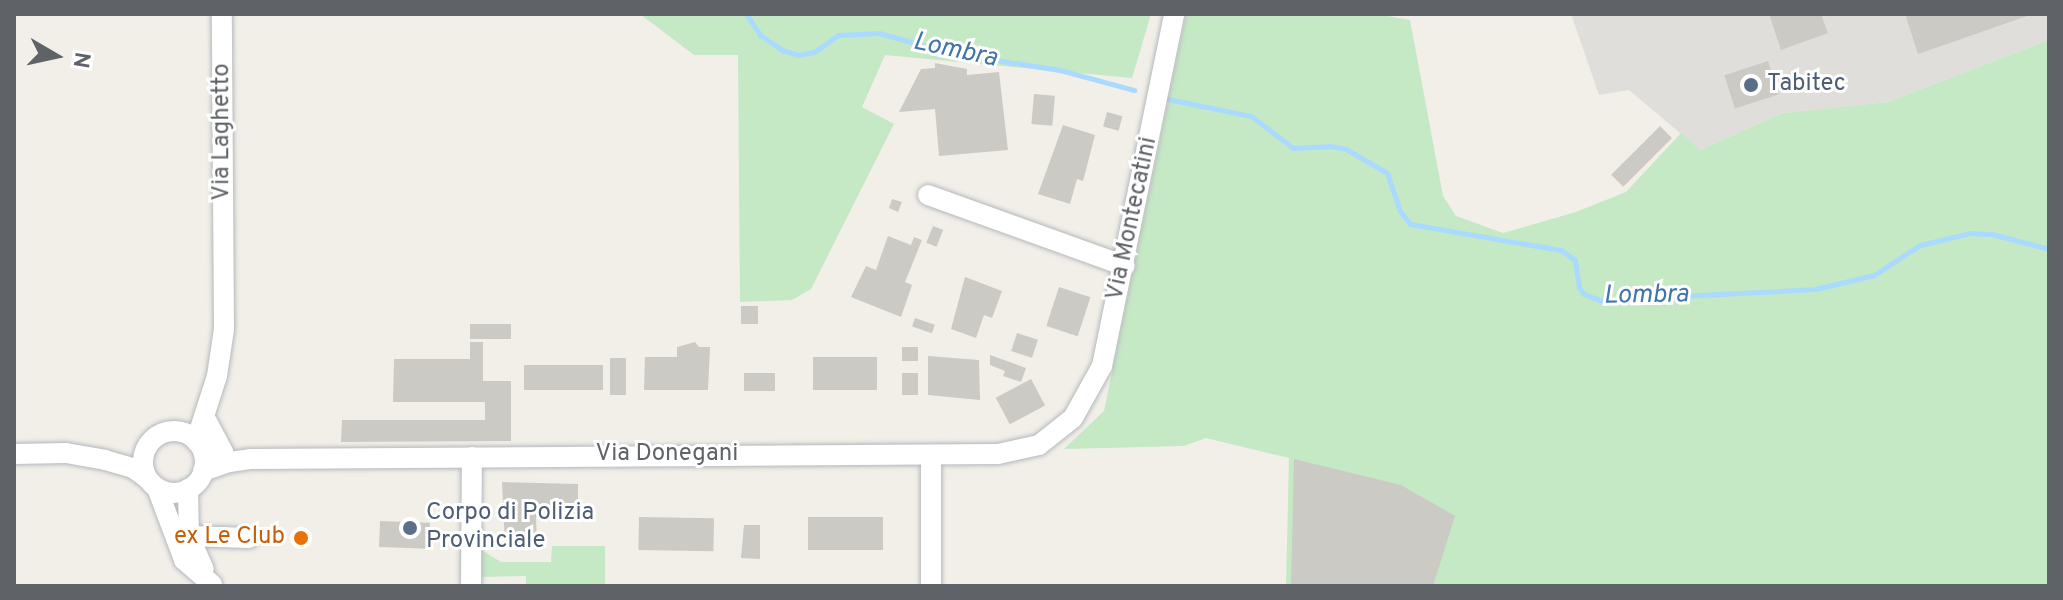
<!DOCTYPE html>
<html>
<head>
<meta charset="utf-8">
<style>
	body { margin:0 }
	#map { position:relative; width:2063px; height:600px; overflow:hidden; background:#f1efe8; font-family:Overpass,sans-serif }
	div>[style] { position:absolute }
	[style*='--x'] { left:calc(var(--x)*1px); top:calc(var(--y)*1px); width:calc(var(--w)*1px); rotate:calc(var(--a)*1deg) }
	.industrial>* { inset:0; background:#e0deda }
	.green>* { inset:0; background:#c5e8c5 }
	.stream>* { height:5px; margin:-2.5px; padding:0 2.5px; transform-origin:2.5px; border-radius:2.5px; background:#aadaff }
	.building>* { inset:0; background:#cccac5; transform-origin:0 0 }
	.roads { filter:drop-shadow(0 0 2px #b5b8bc) drop-shadow(0 0 2px #b5b8bc) }
	.minor>* { height:20px; margin:-10px; padding:0 10px; transform-origin:10px; border-radius:10px; background:#fff }
	.minor>.ring { margin:-10px; padding:0; box-sizing:content-box; background:none; border:20px solid #fff; border-radius:50% }
	.dots>* { width:22px; height:22px; translate:-50% -50%; box-sizing:border-box; border:4px solid #fff; border-radius:50% }
	span { translate:-50% -50%; white-space:nowrap; text-align:center; line-height:1.15; -webkit-text-stroke:6px #fff; paint-order:stroke }
	.service-label { font-size:24px; color:#4e5e75 }
	.left { translate:0 -50%; text-align:left }
	.street-label { font-size:24px; color:#5f6368 }
	.food-label { font-size:24px; color:#c56008 }
	.right { translate:-100% -50%; text-align:right }
	.water-label { font-size:26px; color:#4174aa; font-style:italic }
	.frame { position:absolute; inset:0; border:16px solid #5f6368; pointer-events:none }
	.north { position:absolute; left:16px; top:16px; width:80px; height:80px; -webkit-text-stroke:6px #fff; paint-order:stroke; rotate:99deg; font-size:22px; font-weight:700; line-height:32px; text-align:center; color:#5f6368 }
	.north::after { content:''; display:block; margin:auto; width:28px; height:36px; background:#5f6368; clip-path:polygon(50% 0,100% 100%,50% 72%,0 100%) }
</style>
</head>
<body>
<div id="map">
	<div class="industrial">
		<div style="clip-path:polygon(1571px 14px,2049px 14px,2049px 40px,1888px 102px,1783px 113px,1700px 150px,1629px 90px,1599px 95px)"></div>
	</div>
	<div class="green">
		<div style="clip-path:polygon(640px 14px,1151px 14px,1132px 78px,885px 55px,862px 107px,894px 124px,811px 289px,792px 300px,740px 302px,738px 55px,694px 55px)"></div>
		<div style="clip-path:polygon(1186px 14px,1377px 14px,1410px 20px,1443px 196px,1456px 216px,1503px 233px,1576px 212px,1626px 192px,1681px 133px,1700px 150px,1783px 113px,1888px 102px,2049px 40px,2049px 586px,1286px 586px,1289px 458px,1206px 438px,1184px 446px,1064px 449px,1104px 411px)"></div>
		<div style="clip-path:polygon(552px 546px,605px 546px,605px 586px,526px 586px,526px 576px,481px 577px,481px 550px,501px 562px,551px 562px)"></div>
	</div>
	<div class="stream">
		<div style="--x:746;--y:14;--w:25;--a:56"></div>
		<div style="--x:760;--y:35;--w:27;--a:34"></div>
		<div style="--x:782;--y:50;--w:17;--a:17"></div>
		<div style="--x:798;--y:55;--w:16;--a:-11"></div>
		<div style="--x:814;--y:52;--w:29;--a:-35"></div>
		<div style="--x:838;--y:35;--w:41;--a:-2.8"></div>
		<div style="--x:879;--y:33;--w:74;--a:15.7"></div>
		<div style="--x:950;--y:53;--w:111;--a:8.8"></div>
		<div style="--x:1060;--y:70;--w:77;--a:15.1"></div>
		<div style="--x:1168;--y:99;--w:85;--a:11.6"></div>
		<div style="--x:1251;--y:116;--w:53;--a:37.3"></div>
		<div style="--x:1293;--y:148;--w:38;--a:-3"></div>
		<div style="--x:1331;--y:146;--w:15;--a:11"></div>
		<div style="--x:1346;--y:149;--w:48;--a:30.3"></div>
		<div style="--x:1387;--y:173;--w:40;--a:71.1"></div>
		<div style="--x:1400;--y:211;--w:16;--a:52"></div>
		<div style="--x:1410;--y:224;--w:153;--a:9.8"></div>
		<div style="--x:1561;--y:250;--w:17;--a:36"></div>
		<div style="--x:1575;--y:260;--w:28;--a:82"></div>
		<div style="--x:1579;--y:288;--w:8;--a:50"></div>
		<div style="--x:1584;--y:294;--w:17;--a:21"></div>
		<div style="--x:1600;--y:300;--w:215;--a:-2.9"></div>
		<div style="--x:1815;--y:289;--w:61;--a:-13.3"></div>
		<div style="--x:1874;--y:275;--w:55;--a:-33.1"></div>
		<div style="--x:1920;--y:245;--w:51;--a:-13.5"></div>
		<div style="--x:1970;--y:233;--w:22;--a:3"></div>
		<div style="--x:1992;--y:234;--w:59;--a:14.7"></div>
	</div>
	<div class="building">
		<div style="clip-path:polygon(1769px 14px,1821px 14px,1828px 33px,1781px 50px)"></div>
		<div style="clip-path:polygon(1905px 14px,2033px 14px,1918px 54px)"></div>
		<div style="left:1768px;top:61px;width:35px;height:46px;rotate:72deg"></div>
		<div style="clip-path:polygon(935px 63px,967px 69px,967px 75px,999px 72px,1008px 150px,939px 156px,935px 109px,899px 112px,921px 69px,935px 68px)"></div>
		<div style="left:1034px;top:94px;width:21px;height:30px;rotate:5deg"></div>
		<div style="left:1107px;top:112px;width:16px;height:15px;rotate:15deg"></div>
		<div style="clip-path:polygon(1063px 125px,1095px 135px,1083px 181px,1077px 179px,1070px 204px,1038px 194px)"></div>
		<div style="left:1660px;top:126px;width:17px;height:69px;rotate:45deg"></div>
		<div style="clip-path:polygon(892px 199px,902px 202px,898px 212px,889px 208px)"></div>
		<div style="left:933px;top:226px;width:11px;height:18px;rotate:22deg"></div>
		<div style="clip-path:polygon(888px 236px,911px 245px,914px 237px,922px 240px,905px 282px,912px 285px,901px 317px,851px 297px,866px 266px,876px 270px)"></div>
		<div style="clip-path:polygon(965px 277px,1002px 291px,992px 318px,984px 315px,976px 338px,951px 329px)"></div>
		<div style="left:1059px;top:287px;width:33px;height:41px;rotate:18deg"></div>
		<div style="left:741px;top:306px;width:17px;height:18px"></div>
		<div style="left:915px;top:318px;width:21px;height:9px;rotate:19deg"></div>
		<div style="left:470px;top:324px;width:41px;height:15px"></div>
		<div style="left:1017px;top:333px;width:22px;height:19px;rotate:18deg"></div>
		<div style="clip-path:polygon(470px 342px,483px 342px,483px 381px,511px 381px,511px 441px,341px 442px,342px 420px,485px 420px,485px 402px,393px 402px,394px 359px,470px 359px)"></div>
		<div style="clip-path:polygon(695px 342px,699px 347px,710px 347px,708px 390px,644px 390px,645px 357px,677px 357px,677px 347px)"></div>
		<div style="left:918px;top:347px;width:14px;height:16px;rotate:90deg"></div>
		<div style="clip-path:polygon(990px 355px,1026px 368px,1021px 382px,1003px 376px,1005px 371px,990px 365px)"></div>
		<div style="clip-path:polygon(928px 356px,979px 360px,980px 400px,928px 395px)"></div>
		<div style="left:813px;top:357px;width:64px;height:33px"></div>
		<div style="left:610px;top:358px;width:16px;height:37px"></div>
		<div style="left:524px;top:365px;width:79px;height:25px"></div>
		<div style="left:744px;top:373px;width:31px;height:18px"></div>
		<div style="left:902px;top:373px;width:16px;height:22px"></div>
		<div style="left:1031px;top:379px;width:30px;height:40px;rotate:62deg"></div>
		<div style="clip-path:polygon(1294px 459px,1401px 485px,1455px 516px,1433px 586px,1291px 586px)"></div>
		<div style="clip-path:polygon(502px 482px,578px 484px,578px 517px,536px 517px,537px 545px,505px 545px)"></div>
		<div style="left:639px;top:517px;width:75px;height:33px;rotate:1deg"></div>
		<div style="left:808px;top:517px;width:75px;height:33px"></div>
		<div style="left:380px;top:521px;width:50px;height:26px;rotate:2deg"></div>
		<div style="clip-path:polygon(744px 525px,760px 525px,760px 559px,741px 558px)"></div>
	</div>
	<div class="roads">
		<div class="minor">
			<div style="--x:928;--y:195;--w:209;--a:19.8"></div>
			<div style="--x:205;--y:418;--w:40;--a:62"></div>
			<div class="ring" style="left:143px;top:431px;width:42px;height:42px"></div>
			<div style="--x:196;--y:441;--w:68;--a:-72.1"></div>
			<div style="--x:217;--y:376;--w:48;--a:-81.5"></div>
			<div style="--x:224;--y:329;--w:315;--a:-90.4"></div>
			<div style="--x:14;--y:454;--w:52;--a:-1.1"></div>
			<div style="--x:66;--y:453;--w:40;--a:10"></div>
			<div style="--x:105;--y:460;--w:29;--a:16"></div>
			<div style="--x:133;--y:468;--w:17;--a:36"></div>
			<div style="--x:203;--y:471;--w:28;--a:-19"></div>
			<div style="--x:229;--y:462;--w:21;--a:-8"></div>
			<div style="--x:250;--y:459;--w:748;--a:-0.38"></div>
			<div style="--x:998;--y:454;--w:42;--a:-12.4"></div>
			<div style="--x:1039;--y:445;--w:43;--a:-38.5"></div>
			<div style="--x:1073;--y:418;--w:60;--a:-60.9"></div>
			<div style="--x:1102;--y:366;--w:359;--a:-78.4"></div>
			<div style="--x:157;--y:488;--w:77;--a:69.4"></div>
			<div style="--x:184;--y:560;--w:37;--a:41"></div>
			<div style="--x:188;--y:489;--w:47;--a:88.8"></div>
			<div style="--x:189;--y:536;--w:36;--a:66"></div>
			<div style="--x:189;--y:536;--w:60;--a:1.9"></div>
			<div style="--x:471;--y:586;--w:129;--a:-89.6"></div>
			<div style="--x:931;--y:586;--w:131;--a:-90"></div>
		</div>
	</div>
	<div class="dots">
		<div style="left:1751px;top:85px;background:#5c6f8a"></div>
		<div style="left:410px;top:528px;background:#5c6f8a"></div>
		<div style="left:301px;top:538px;background:#e8710a"></div>
	</div>
	<div class="service-label">
		<span class="left" style="left:1767px;top:85px">Tabitec</span>
		<span class="left" style="left:426px;top:528px">Corpo di Polizia<br>Provinciale</span>
	</div>
	<div class="street-label">
		<span style="left:223px;top:132px;rotate:-90deg">Via Laghetto</span>
		<span style="left:1133px;top:219px;rotate:-78deg">Via Montecatini</span>
		<span style="left:667px;top:455px">Via Donegani</span>
	</div>
	<div class="food-label">
		<span class="right" style="left:285px;top:538px">ex Le Club</span>
	</div>
	<div class="water-label">
		<span style="left:955px;top:51px;rotate:12deg">Lombra</span>
		<span style="left:1646px;top:296px;rotate:-1deg">Lombra</span>
	</div>
	<div class="frame"></div>
	<div class="north">N</div>
</div>
</body>
</html>
